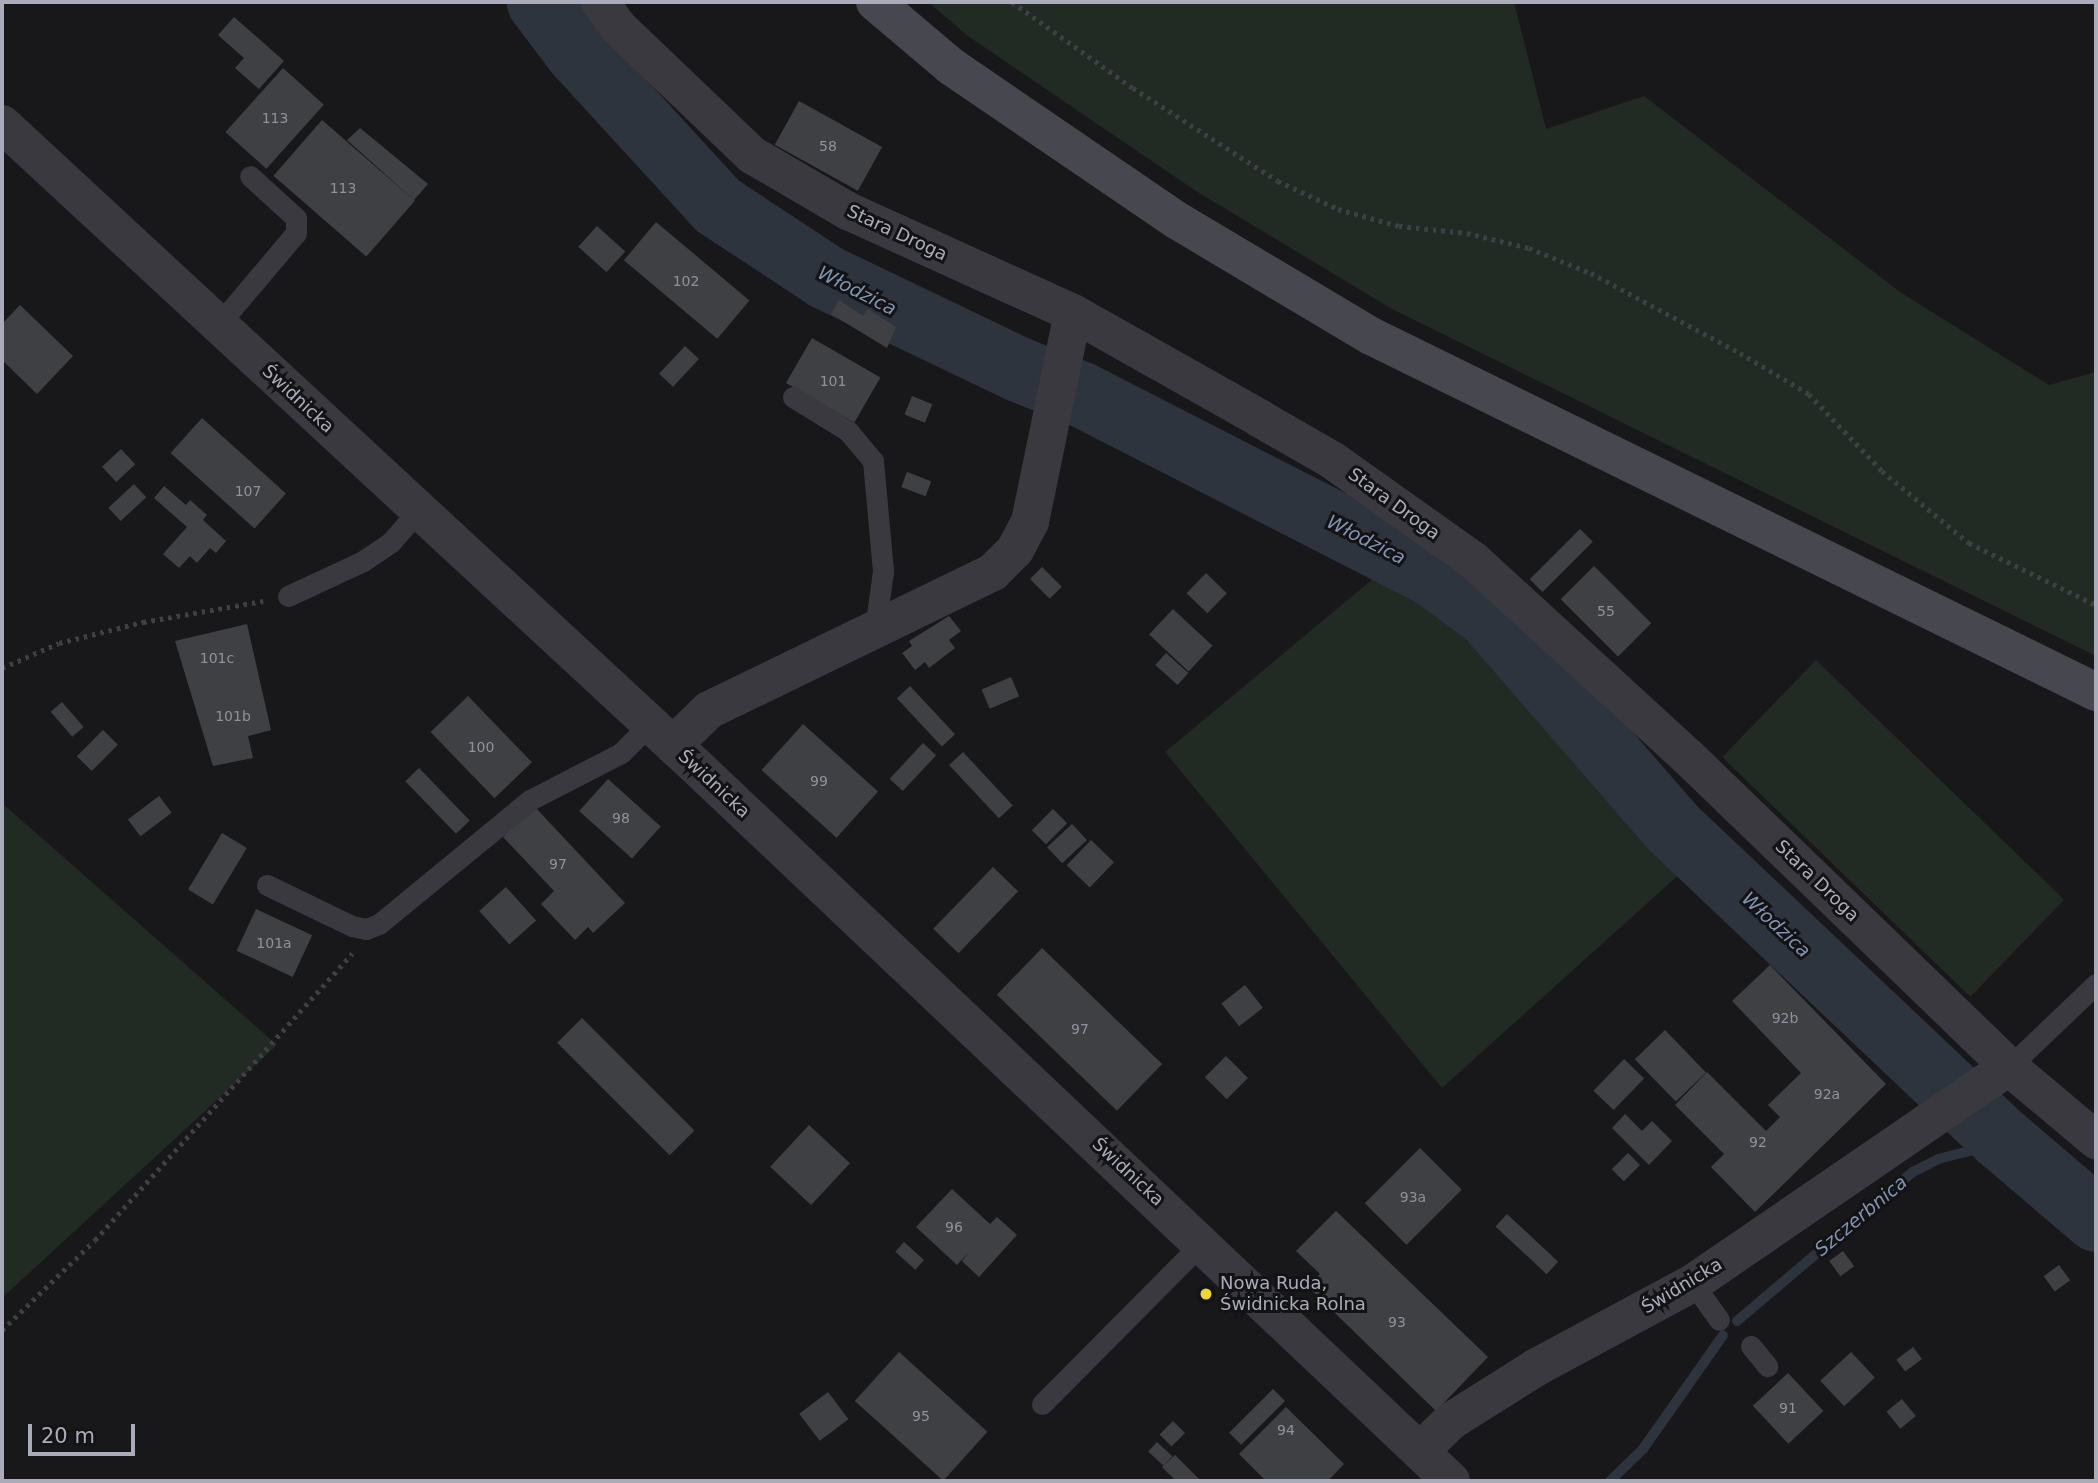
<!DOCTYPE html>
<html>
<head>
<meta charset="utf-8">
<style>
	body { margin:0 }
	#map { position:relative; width:2098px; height:1483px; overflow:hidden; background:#18181a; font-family:"DejaVu Sans",sans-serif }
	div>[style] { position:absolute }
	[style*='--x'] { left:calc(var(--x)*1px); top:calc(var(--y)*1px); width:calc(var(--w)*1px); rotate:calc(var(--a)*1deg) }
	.green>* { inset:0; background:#222a24; transform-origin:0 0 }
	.stream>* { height:10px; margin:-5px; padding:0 5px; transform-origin:5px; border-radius:5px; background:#2e343e }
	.river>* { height:65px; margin:-32.5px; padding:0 32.5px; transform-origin:32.5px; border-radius:32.5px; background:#2e343e }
	.building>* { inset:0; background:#3f4044; transform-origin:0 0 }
	.path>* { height:4.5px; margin-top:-2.25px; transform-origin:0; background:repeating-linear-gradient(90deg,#3f4046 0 3.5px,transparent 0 8.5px) }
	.service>* { height:21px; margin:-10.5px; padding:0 10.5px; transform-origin:10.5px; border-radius:10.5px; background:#39393f }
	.minor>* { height:38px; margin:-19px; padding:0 19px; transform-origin:19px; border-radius:19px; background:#39393f }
	.tertiary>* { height:38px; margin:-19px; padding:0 19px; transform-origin:19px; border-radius:19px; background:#39393f }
	.secondary>* { height:38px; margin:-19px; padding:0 19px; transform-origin:19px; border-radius:19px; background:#47474f }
	.dots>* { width:19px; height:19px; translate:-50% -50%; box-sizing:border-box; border:4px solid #131315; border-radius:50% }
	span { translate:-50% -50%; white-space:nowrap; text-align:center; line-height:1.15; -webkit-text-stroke:6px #131315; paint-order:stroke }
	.number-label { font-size:14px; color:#8f919c }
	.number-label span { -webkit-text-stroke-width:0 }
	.street-label { font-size:18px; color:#aaacba }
	.poi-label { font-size:18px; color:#aaacba }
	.left { translate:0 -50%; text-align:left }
	.water-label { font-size:19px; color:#8294b4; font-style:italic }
	.frame { position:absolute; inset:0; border:4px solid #aaacba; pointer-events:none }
	.scale { position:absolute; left:28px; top:1424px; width:107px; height:32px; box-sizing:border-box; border:4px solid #aaacba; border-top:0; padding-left:9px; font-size:21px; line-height:24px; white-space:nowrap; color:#aaacba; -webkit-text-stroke:5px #131315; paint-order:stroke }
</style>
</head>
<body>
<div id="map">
	<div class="green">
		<div style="clip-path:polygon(928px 2px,1514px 2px,1546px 129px,1644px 96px,1900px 292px,2049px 385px,2096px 372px,2096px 656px,1392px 309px,1196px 191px,968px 36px)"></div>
		<div style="clip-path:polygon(1380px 573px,1431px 573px,1487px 614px,1672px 827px,1683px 871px,1442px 1088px,1165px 752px)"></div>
		<div style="left:1816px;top:660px;width:345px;height:135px;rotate:44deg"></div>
		<div style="clip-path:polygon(2px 803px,277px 1045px,2px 1298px)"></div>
	</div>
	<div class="stream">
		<div style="--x:1737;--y:1321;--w:231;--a:-40.3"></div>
		<div style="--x:1913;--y:1172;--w:28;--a:-27"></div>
		<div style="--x:1938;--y:1159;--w:53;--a:-14.3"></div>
		<div style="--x:1989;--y:1146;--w:14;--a:-39"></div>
		<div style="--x:1610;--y:1481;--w:46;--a:-44.1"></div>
		<div style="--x:1643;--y:1449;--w:139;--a:-54.9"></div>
	</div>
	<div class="river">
		<div style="--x:539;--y:2;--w:61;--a:52.9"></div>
		<div style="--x:576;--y:51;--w:209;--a:47.5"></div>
		<div style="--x:717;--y:205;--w:131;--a:33.4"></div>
		<div style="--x:826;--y:277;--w:213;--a:25.6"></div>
		<div style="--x:1018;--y:369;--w:68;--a:21.6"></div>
		<div style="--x:1081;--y:394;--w:393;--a:27.1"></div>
		<div style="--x:1431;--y:573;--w:69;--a:36.2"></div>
		<div style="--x:1487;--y:614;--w:282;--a:49"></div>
		<div style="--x:1672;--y:827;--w:451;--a:43.4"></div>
		<div style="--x:2000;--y:1137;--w:126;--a:40.5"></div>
	</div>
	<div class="building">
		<div style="clip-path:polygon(234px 17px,284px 61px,259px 89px,235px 68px,244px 58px,218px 35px)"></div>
		<div style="left:283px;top:68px;width:55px;height:86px;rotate:42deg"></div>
		<div style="left:799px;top:101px;width:95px;height:50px;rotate:29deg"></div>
		<div style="left:322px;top:120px;width:123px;height:74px;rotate:41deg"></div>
		<div style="clip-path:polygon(360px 128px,428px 184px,414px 200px,347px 140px)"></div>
		<div style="left:656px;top:222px;width:122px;height:50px;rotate:40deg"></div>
		<div style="left:597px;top:226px;width:38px;height:28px;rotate:42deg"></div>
		<div style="clip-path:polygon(839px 300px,863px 316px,868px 309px,896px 327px,887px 348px,831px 314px)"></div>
		<div style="clip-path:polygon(20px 305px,73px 356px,37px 394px,2px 360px,2px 324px)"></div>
		<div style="left:812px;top:338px;width:79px;height:52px;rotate:30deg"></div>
		<div style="left:685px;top:346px;width:19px;height:38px;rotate:43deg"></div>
		<div style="left:912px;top:396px;width:22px;height:20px;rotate:22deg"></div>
		<div style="left:202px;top:418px;width:113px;height:47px;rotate:42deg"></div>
		<div style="left:121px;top:449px;width:21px;height:26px;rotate:47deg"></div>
		<div style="left:907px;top:472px;width:26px;height:16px;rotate:21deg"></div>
		<div style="left:134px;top:484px;width:18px;height:35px;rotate:47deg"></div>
		<div style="clip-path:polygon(164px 486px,186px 505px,190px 500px,207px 515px,203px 520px,226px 541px,216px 553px,210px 548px,197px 563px,190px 556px,179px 568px,163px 554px,187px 527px,154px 498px)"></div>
		<div style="left:1580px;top:529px;width:18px;height:71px;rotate:45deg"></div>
		<div style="left:1594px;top:566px;width:81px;height:47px;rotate:45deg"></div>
		<div style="left:1042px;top:567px;width:28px;height:17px;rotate:45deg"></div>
		<div style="left:1206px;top:573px;width:29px;height:28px;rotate:44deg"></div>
		<div style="left:1173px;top:609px;width:54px;height:35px;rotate:43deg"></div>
		<div style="clip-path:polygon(949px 616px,961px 631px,949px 640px,955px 648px,929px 668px,925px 662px,915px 670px,902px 653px,912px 646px,909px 641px)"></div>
		<div style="clip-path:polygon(247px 624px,271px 730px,248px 736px,253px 758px,213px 766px,175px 641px)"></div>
		<div style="left:1166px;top:653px;width:30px;height:16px;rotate:42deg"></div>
		<div style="left:1011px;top:677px;width:21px;height:32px;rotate:67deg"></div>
		<div style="left:910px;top:686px;width:66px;height:18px;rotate:47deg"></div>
		<div style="left:468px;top:696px;width:92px;height:52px;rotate:46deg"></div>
		<div style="left:62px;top:702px;width:33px;height:15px;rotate:49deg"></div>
		<div style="left:803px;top:724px;width:101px;height:62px;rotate:42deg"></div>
		<div style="left:103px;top:730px;width:21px;height:37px;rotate:45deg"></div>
		<div style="left:923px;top:743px;width:18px;height:49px;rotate:43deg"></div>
		<div style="left:963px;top:752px;width:73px;height:19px;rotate:47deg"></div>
		<div style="left:419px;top:768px;width:73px;height:19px;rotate:46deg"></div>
		<div style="left:608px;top:779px;width:71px;height:43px;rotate:42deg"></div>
		<div style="left:159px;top:796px;width:21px;height:39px;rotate:53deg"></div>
		<div style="clip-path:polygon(535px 807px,625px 903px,593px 933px,588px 927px,575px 940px,541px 904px,554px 891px,503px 837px)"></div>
		<div style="left:1053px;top:809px;width:20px;height:30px;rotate:45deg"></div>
		<div style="left:1072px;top:824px;width:22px;height:34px;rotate:47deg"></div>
		<div style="left:222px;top:833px;width:29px;height:66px;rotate:31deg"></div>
		<div style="left:1091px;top:840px;width:32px;height:35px;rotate:44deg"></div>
		<div style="left:993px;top:867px;width:35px;height:86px;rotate:44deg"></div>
		<div style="left:506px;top:887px;width:45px;height:36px;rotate:48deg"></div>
		<div style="left:256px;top:909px;width:62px;height:46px;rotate:25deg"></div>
		<div style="left:1042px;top:948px;width:167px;height:65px;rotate:44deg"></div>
		<div style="clip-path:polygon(1770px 965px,1886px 1084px,1755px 1212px,1711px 1167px,1724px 1154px,1675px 1105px,1707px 1072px,1766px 1131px,1780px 1117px,1768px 1105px,1801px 1073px,1732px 1001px)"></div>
		<div style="left:1245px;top:985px;width:29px;height:30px;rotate:52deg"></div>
		<div style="left:582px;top:1018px;width:159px;height:35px;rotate:45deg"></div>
		<div style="left:1665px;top:1030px;width:59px;height:42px;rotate:46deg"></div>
		<div style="left:1226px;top:1056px;width:31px;height:30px;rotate:45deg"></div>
		<div style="left:1624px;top:1059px;width:28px;height:44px;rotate:44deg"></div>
		<div style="clip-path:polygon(1625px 1114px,1642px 1131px,1652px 1121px,1672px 1141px,1649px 1165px,1612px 1128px)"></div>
		<div style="left:809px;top:1125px;width:56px;height:57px;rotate:43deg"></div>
		<div style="left:1420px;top:1148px;width:59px;height:78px;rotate:45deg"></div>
		<div style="left:1628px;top:1153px;width:17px;height:23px;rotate:45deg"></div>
		<div style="clip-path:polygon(952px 1189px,990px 1224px,997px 1217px,1017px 1235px,979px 1277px,962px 1261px,969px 1252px,957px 1265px,916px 1227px)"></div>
		<div style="clip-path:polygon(1336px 1211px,1488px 1357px,1436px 1411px,1307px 1286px,1320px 1274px,1296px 1251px)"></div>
		<div style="left:1507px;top:1214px;width:70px;height:17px;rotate:43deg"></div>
		<div style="left:904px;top:1242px;width:27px;height:13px;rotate:42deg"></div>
		<div style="left:1843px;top:1251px;width:19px;height:17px;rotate:54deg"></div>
		<div style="left:2059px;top:1265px;width:19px;height:19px;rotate:54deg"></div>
		<div style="left:1913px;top:1347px;width:15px;height:21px;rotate:53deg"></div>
		<div style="left:899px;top:1352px;width:119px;height:66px;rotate:42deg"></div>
		<div style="left:1851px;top:1352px;width:35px;height:42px;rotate:47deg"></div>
		<div style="left:1788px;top:1373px;width:52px;height:48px;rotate:47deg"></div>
		<div style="left:1273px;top:1389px;width:17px;height:62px;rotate:45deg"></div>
		<div style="left:828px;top:1392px;width:34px;height:36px;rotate:53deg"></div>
		<div style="left:1902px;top:1399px;width:22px;height:20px;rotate:51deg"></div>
		<div style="clip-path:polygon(1286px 1407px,1344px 1464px,1328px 1481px,1266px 1481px,1239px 1454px)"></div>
		<div style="left:1173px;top:1421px;width:17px;height:19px;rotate:45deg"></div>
		<div style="left:1157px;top:1442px;width:21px;height:13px;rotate:43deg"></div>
		<div style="clip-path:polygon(1175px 1455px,1201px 1481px,1176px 1481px,1162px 1467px)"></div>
	</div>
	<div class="path">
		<div style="--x:1012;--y:2;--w:148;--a:35.4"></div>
		<div style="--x:1133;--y:88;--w:172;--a:32.7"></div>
		<div style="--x:1278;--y:181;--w:66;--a:25"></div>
		<div style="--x:1338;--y:209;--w:63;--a:15.6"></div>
		<div style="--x:1399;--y:226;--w:68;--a:5.9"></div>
		<div style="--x:1467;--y:233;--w:64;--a:13.6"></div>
		<div style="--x:1529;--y:248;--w:67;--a:22"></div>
		<div style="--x:1591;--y:273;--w:169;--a:28.2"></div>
		<div style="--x:1740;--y:353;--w:80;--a:30.7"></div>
		<div style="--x:1809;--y:394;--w:106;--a:46.5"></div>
		<div style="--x:1882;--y:471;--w:113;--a:39.6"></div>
		<div style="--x:1969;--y:543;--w:141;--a:26"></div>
		<div style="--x:2;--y:668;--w:62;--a:-23.7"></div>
		<div style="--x:59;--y:643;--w:87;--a:-14"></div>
		<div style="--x:143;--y:622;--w:122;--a:-9.9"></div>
		<div style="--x:2;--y:1330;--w:129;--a:-44.1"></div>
		<div style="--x:95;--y:1240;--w:385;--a:-48.1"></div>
	</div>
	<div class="service">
		<div style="--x:219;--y:324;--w:119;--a:-49.8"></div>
		<div style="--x:296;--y:233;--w:15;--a:-90"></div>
		<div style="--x:296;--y:218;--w:62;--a:-137.6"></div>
		<div style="--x:793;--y:397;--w:65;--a:31.7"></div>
		<div style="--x:848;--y:431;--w:39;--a:50"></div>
		<div style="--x:873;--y:461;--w:110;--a:84.8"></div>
		<div style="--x:883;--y:571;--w:60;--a:97.7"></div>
		<div style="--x:288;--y:596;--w:83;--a:-25"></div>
		<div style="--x:363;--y:561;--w:34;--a:-34"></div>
		<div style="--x:391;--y:542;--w:41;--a:-48.9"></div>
		<div style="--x:267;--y:885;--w:94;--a:25.8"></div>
		<div style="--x:352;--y:926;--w:14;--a:12"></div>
		<div style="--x:366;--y:929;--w:14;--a:-21"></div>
		<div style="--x:379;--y:924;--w:195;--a:-39.4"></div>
		<div style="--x:530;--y:800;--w:102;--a:-27.3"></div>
		<div style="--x:621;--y:753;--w:41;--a:-45"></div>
		<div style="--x:2009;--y:1067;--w:120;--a:-43.7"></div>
		<div style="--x:1693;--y:1283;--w:45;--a:54.9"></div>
		<div style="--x:1751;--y:1346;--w:26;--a:51"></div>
		<div style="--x:1042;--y:1404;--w:228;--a:-45.2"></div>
	</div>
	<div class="minor">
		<div style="--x:600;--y:2;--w:31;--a:54"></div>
		<div style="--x:618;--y:27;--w:185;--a:43.7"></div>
		<div style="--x:752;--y:155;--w:111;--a:30.3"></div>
		<div style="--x:848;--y:211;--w:247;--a:24.4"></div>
		<div style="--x:1073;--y:313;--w:214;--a:29.4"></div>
		<div style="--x:1259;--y:418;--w:84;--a:29.9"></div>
		<div style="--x:1332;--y:460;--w:174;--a:35.4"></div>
		<div style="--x:1474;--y:561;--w:290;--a:42.5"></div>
		<div style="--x:1688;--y:757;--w:446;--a:44"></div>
		<div style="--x:2009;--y:1067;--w:114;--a:40"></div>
		<div style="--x:673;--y:745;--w:50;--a:-44.2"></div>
		<div style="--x:709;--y:710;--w:316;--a:-25.9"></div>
		<div style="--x:993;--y:572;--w:31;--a:-45"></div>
		<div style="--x:1015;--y:550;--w:32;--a:-62"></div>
		<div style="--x:1030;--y:522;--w:213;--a:-78.4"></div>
		<div style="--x:1420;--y:1451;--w:43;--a:-44.1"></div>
		<div style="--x:1451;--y:1421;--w:99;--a:-32.2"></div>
		<div style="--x:1535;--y:1368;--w:179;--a:-28.3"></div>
		<div style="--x:1693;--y:1283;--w:383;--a:-34.4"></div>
	</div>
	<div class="tertiary">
		<div style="--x:2;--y:124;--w:951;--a:42.78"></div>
		<div style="--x:700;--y:770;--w:1034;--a:43.43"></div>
	</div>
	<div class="secondary">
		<div style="--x:875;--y:2;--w:101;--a:40.2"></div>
		<div style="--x:952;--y:67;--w:273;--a:34.3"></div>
		<div style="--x:1178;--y:221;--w:225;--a:30.8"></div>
		<div style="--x:1371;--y:336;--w:808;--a:26.15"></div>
	</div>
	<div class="dots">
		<div style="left:1206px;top:1294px;background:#f0d43a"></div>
	</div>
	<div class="number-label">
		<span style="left:275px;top:118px">113</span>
		<span style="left:828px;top:146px">58</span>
		<span style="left:343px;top:188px">113</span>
		<span style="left:686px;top:281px">102</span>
		<span style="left:833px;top:381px">101</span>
		<span style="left:248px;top:491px">107</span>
		<span style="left:1606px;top:611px">55</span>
		<span style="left:217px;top:658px">101c</span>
		<span style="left:233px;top:716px">101b</span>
		<span style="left:481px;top:747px">100</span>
		<span style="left:819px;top:781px">99</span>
		<span style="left:621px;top:818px">98</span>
		<span style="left:558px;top:864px">97</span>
		<span style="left:274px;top:943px">101a</span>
		<span style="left:1785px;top:1018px">92b</span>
		<span style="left:1080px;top:1029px">97</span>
		<span style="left:1827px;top:1094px">92a</span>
		<span style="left:1758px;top:1142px">92</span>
		<span style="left:1413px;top:1197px">93a</span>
		<span style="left:954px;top:1227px">96</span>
		<span style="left:1397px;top:1322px">93</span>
		<span style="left:1788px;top:1408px">91</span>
		<span style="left:921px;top:1416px">95</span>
		<span style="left:1286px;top:1430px">94</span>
	</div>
	<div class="street-label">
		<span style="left:897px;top:233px;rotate:25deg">Stara Droga</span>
		<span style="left:298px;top:399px;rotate:43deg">Świdnicka</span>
		<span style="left:1394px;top:504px;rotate:36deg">Stara Droga</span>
		<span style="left:714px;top:784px;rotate:43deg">Świdnicka</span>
		<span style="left:1817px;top:881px;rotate:44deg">Stara Droga</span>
		<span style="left:1128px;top:1172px;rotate:43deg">Świdnicka</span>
		<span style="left:1682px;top:1286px;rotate:-31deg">Świdnicka</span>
	</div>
	<div class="poi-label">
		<span class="left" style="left:1220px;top:1294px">Nowa Ruda,<br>Świdnicka Rolna</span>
	</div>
	<div class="water-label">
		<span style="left:857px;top:291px;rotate:27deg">Włodzica</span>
		<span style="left:1366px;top:540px;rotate:27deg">Włodzica</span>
		<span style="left:1776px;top:925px;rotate:43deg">Włodzica</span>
		<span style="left:1861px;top:1216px;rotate:-40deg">Szczerbnica</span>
	</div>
	<div class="frame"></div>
	<div class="scale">20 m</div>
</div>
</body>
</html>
